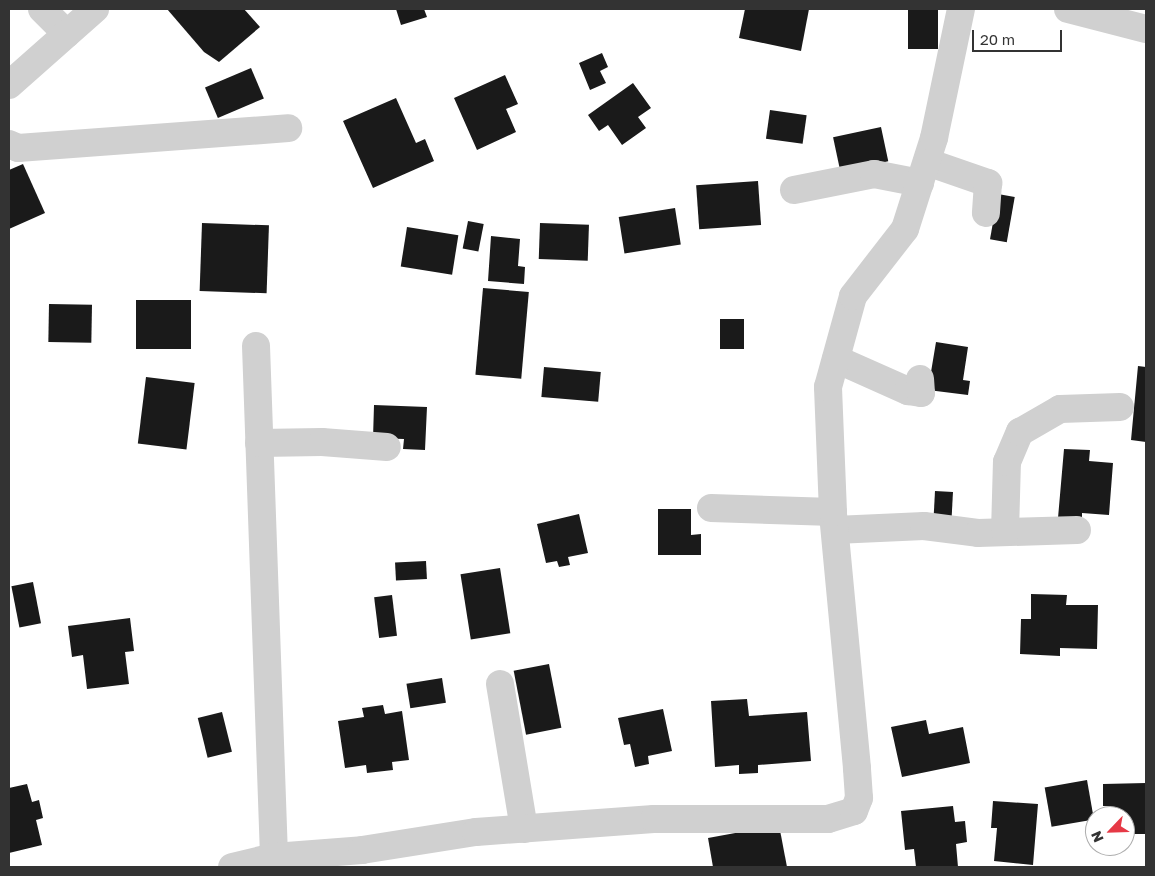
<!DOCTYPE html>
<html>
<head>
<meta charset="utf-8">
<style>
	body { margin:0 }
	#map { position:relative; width:1155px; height:876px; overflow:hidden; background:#fff; font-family:"Golos Text",sans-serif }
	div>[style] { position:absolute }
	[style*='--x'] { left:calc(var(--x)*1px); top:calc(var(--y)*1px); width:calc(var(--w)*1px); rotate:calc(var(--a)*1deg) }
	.building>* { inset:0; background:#1a1a1a; transform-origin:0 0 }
	.minor>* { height:28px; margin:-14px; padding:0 14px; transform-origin:14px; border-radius:14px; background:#d0d0d0 }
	span { translate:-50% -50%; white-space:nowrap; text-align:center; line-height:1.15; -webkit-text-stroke:5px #fff; paint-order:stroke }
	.frame { position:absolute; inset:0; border:10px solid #333; pointer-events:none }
	.north { position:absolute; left:1085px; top:806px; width:50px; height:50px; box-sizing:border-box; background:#fff; border:1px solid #adadad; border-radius:50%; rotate:246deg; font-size:14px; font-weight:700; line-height:20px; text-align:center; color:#333 }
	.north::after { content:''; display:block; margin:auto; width:18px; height:22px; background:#e63946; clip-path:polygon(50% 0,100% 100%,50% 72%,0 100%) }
	.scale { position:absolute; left:972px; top:30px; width:90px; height:22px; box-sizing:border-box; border:2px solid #333; border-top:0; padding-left:6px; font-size:15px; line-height:18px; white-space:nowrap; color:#333; -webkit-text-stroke:4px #fff; paint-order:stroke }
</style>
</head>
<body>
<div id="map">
	<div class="building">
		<div style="clip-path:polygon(167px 9px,244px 9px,260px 27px,219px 62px,204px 52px)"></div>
		<div style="clip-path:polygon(396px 9px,424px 9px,427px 17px,401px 25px)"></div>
		<div style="clip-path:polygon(745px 9px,809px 9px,801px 51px,739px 38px)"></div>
		<div style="left:908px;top:9px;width:30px;height:40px"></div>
		<div style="clip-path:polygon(602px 53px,608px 67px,600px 71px,606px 83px,590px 90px,579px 63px)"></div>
		<div style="left:251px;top:68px;width:33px;height:50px;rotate:67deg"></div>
		<div style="clip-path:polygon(505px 75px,518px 104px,506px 109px,516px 132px,477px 150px,454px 98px)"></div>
		<div style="clip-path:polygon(633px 83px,651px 108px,638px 117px,646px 128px,622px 145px,608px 125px,599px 131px,588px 115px)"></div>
		<div style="clip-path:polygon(396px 98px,416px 143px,425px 139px,434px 161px,373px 188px,343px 121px)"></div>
		<div style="left:770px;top:110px;width:37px;height:29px;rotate:8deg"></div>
		<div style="left:881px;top:127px;width:35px;height:49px;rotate:78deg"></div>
		<div style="clip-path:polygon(23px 164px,45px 213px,9px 229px,9px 170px)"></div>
		<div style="left:758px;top:181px;width:44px;height:62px;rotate:86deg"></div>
		<div style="left:998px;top:194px;width:17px;height:46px;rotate:10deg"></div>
		<div style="left:675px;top:208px;width:37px;height:57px;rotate:81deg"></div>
		<div style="left:468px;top:221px;width:16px;height:28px;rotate:11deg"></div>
		<div style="left:202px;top:223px;width:67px;height:68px;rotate:2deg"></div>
		<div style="left:540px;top:223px;width:49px;height:36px;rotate:2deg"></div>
		<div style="left:407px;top:227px;width:52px;height:40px;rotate:9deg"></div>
		<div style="clip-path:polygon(491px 236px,520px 239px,518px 266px,525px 267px,524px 284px,488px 281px)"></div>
		<div style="left:483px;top:288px;width:46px;height:87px;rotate:5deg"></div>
		<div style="left:136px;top:300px;width:55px;height:49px"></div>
		<div style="left:49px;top:304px;width:43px;height:38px;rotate:1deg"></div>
		<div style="left:720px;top:319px;width:24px;height:30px"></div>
		<div style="clip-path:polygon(936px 342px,968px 347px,963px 380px,970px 381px,968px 395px,928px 390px)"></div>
		<div style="clip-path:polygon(1138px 366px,1146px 367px,1146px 442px,1131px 440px)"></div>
		<div style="left:544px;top:367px;width:57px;height:30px;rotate:5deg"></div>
		<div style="left:146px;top:377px;width:49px;height:67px;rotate:7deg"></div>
		<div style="clip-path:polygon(374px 405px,427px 407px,425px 450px,403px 449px,404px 439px,373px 438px)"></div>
		<div style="clip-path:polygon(1064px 449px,1090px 450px,1089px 461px,1113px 463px,1109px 515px,1082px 513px,1082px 520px,1058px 518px)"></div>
		<div style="left:935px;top:491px;width:18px;height:30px;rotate:3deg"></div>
		<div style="clip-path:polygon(658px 509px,691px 509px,691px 535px,701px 534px,701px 555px,658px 555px)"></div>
		<div style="clip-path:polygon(579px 514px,588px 553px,568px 557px,570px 565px,559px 567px,557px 561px,546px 563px,537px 524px)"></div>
		<div style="left:426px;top:561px;width:18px;height:31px;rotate:87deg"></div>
		<div style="left:500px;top:568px;width:66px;height:40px;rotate:81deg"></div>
		<div style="left:33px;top:582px;width:42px;height:22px;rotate:79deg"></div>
		<div style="clip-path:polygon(1031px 594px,1067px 595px,1066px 605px,1098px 605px,1097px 649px,1060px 648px,1060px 656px,1020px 654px,1021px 619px,1031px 619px)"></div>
		<div style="left:392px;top:595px;width:41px;height:18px;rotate:83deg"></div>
		<div style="clip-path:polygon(130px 618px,134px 651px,125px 652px,129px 684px,87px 689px,83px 655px,72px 657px,68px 626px)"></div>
		<div style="left:549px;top:664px;width:65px;height:36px;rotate:79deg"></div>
		<div style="left:442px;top:678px;width:25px;height:36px;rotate:81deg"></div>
		<div style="clip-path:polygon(747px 699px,749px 716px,807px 712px,811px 761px,758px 765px,758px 773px,739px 774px,739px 765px,715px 767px,711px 701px)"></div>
		<div style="clip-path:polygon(383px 705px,385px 714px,402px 711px,409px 760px,392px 762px,393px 770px,367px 773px,366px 765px,345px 768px,338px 721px,364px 717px,362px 708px)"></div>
		<div style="clip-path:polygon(663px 709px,672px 751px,648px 756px,649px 764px,635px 767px,630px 744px,624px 745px,618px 718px)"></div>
		<div style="left:222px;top:712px;width:41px;height:25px;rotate:76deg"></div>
		<div style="clip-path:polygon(926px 720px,929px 734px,963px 727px,970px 763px,902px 777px,891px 727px)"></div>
		<div style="left:1087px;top:780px;width:40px;height:43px;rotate:80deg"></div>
		<div style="clip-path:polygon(1146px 783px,1146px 834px,1125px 834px,1125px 816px,1111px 816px,1111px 806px,1103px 806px,1103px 784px)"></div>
		<div style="clip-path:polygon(27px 784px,32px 802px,39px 800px,43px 818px,36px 820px,42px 845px,9px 853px,9px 788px)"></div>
		<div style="clip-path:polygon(993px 801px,1038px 804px,1033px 865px,994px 861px,997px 828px,991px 828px)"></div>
		<div style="clip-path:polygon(953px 806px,955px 822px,965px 821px,967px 842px,956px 844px,958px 867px,916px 867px,914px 849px,905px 850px,901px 811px)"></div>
		<div style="clip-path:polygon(779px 825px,787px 867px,713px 867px,708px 838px)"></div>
	</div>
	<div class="minor">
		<div style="--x:42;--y:9;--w:35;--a:45"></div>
		<div style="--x:1068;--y:9;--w:81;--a:14.4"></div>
		<div style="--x:9;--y:85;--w:115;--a:-41.5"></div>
		<div style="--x:9;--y:144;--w:10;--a:24"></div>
		<div style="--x:18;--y:148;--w:271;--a:-4.2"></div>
		<div style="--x:927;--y:162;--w:65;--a:19"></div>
		<div style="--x:988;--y:183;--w:30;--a:94"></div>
		<div style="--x:794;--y:190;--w:82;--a:-11.3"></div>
		<div style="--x:874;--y:174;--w:47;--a:11.1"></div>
		<div style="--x:256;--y:346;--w:511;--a:87.98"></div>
		<div style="--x:836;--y:359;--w:79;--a:24"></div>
		<div style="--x:908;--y:391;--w:13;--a:9"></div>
		<div style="--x:921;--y:393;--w:14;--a:-94"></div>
		<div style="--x:259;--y:443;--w:63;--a:-0.9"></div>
		<div style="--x:322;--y:442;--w:65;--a:4.4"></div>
		<div style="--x:711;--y:508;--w:122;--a:1.9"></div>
		<div style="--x:835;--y:530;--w:89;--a:-2.6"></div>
		<div style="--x:924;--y:526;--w:54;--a:7.4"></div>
		<div style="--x:978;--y:533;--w:99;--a:-1.7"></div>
		<div style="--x:1005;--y:532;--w:70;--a:-88.4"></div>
		<div style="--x:1007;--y:462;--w:33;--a:-67"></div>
		<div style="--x:1020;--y:432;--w:46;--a:-29.9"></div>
		<div style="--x:1060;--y:409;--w:60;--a:-1.9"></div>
		<div style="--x:500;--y:684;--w:147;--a:80.6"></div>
		<div style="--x:232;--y:867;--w:43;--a:-13.4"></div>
		<div style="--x:274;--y:857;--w:88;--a:-4.5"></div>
		<div style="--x:362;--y:850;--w:115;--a:-9"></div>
		<div style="--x:476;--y:832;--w:178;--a:-4.2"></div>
		<div style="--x:654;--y:819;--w:174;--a:0"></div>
		<div style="--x:828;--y:819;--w:27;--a:-17"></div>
		<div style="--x:854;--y:811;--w:14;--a:-69"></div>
		<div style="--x:859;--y:798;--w:30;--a:-94"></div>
		<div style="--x:857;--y:768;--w:257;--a:-95.4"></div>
		<div style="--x:833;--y:512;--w:125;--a:-92.3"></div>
		<div style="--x:828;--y:387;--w:94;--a:-74.6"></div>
		<div style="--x:853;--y:296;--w:85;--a:-52.2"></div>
		<div style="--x:905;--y:229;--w:96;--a:-72.3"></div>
		<div style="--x:934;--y:138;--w:132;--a:-78.2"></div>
	</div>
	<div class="frame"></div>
	<div class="north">N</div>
	<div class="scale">20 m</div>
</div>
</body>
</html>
